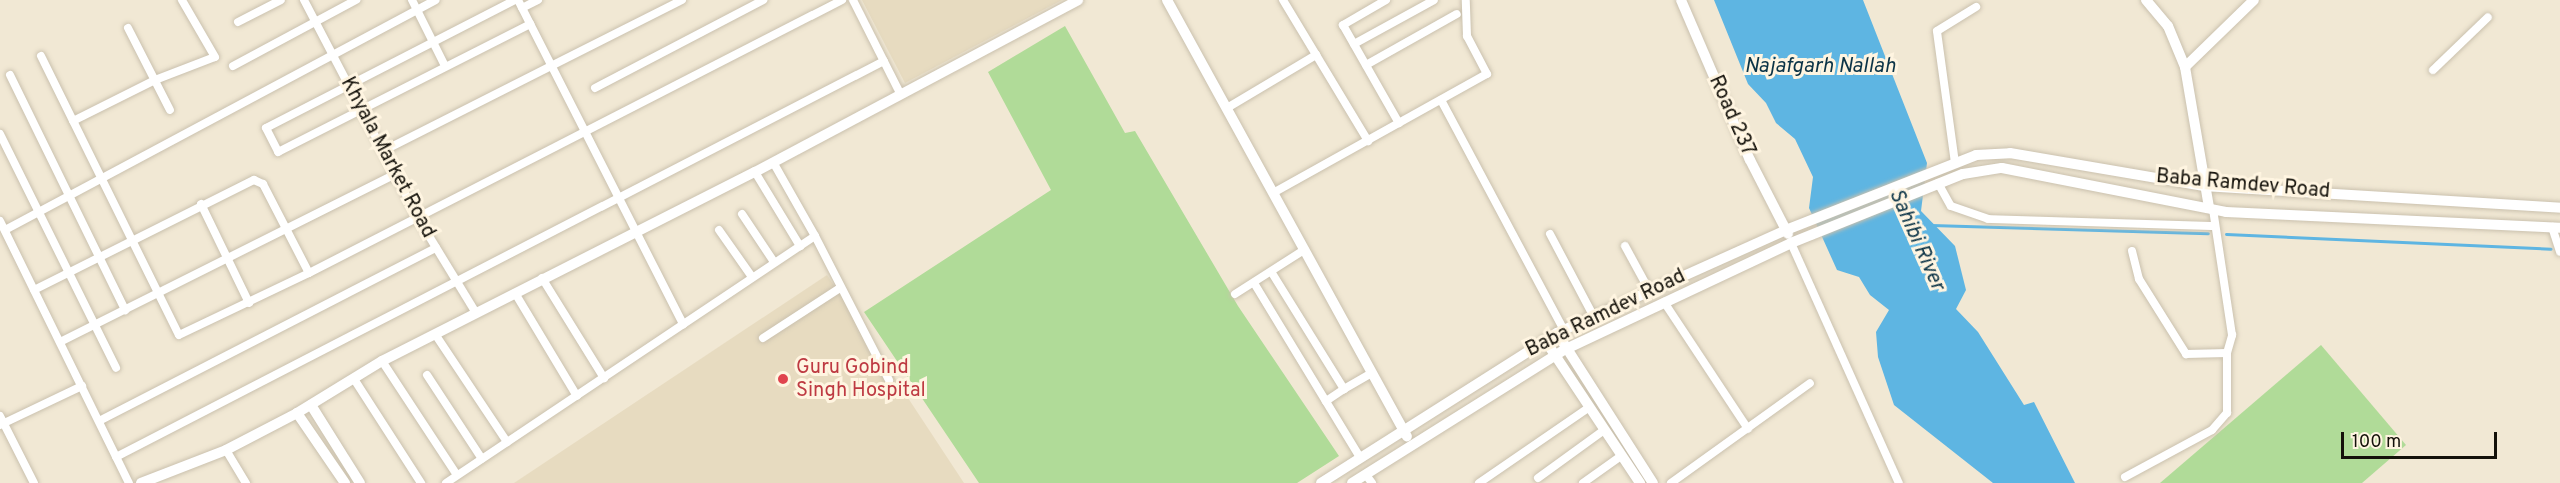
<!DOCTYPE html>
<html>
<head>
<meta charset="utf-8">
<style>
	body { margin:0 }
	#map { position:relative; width:2560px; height:483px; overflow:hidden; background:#f1e8d4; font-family:Overpass,sans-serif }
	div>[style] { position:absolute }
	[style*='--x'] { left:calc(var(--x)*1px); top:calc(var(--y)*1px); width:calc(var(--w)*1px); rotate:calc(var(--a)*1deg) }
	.built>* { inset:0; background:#e7dbc0 }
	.green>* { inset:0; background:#b0db98 }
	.water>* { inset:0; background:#5eb5e2 }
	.stream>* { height:3px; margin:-1.5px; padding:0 1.5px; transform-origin:1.5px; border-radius:1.5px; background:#5eb5e2 }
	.roads { filter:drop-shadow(0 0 2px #cac1ae) drop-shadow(0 0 2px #cac1ae) }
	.minor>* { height:8px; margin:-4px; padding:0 4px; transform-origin:4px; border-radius:4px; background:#fff }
	.tertiary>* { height:10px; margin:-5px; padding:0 5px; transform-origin:5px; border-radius:5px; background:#fff }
	.dots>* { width:16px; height:16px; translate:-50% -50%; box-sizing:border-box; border:3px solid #fff5e1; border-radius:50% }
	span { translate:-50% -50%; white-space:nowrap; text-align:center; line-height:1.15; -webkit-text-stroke:6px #fff5e1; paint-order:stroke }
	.street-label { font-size:20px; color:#14110a }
	.health-label { font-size:20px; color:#be3a42 }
	.left { translate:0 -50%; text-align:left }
	.water-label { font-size:21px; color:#0c3447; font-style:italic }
	.scale { position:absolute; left:2341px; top:432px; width:156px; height:27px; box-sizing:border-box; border:3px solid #14110a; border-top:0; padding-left:8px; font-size:18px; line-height:21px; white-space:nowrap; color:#14110a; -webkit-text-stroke:4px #fff5e1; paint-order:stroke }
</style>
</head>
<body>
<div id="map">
	<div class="built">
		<div style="clip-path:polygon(862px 0,1062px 0,905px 83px)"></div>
		<div style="clip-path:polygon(827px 275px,964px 483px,514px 483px)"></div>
	</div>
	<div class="green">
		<div style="clip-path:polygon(1065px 26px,1125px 133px,1135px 131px,1238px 306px,1339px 456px,1297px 483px,979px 483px,864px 312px,1051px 190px,988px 72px)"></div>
		<div style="clip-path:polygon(2321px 345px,2406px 445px,2362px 483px,2160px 483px)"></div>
	</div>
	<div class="water">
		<div style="clip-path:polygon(1714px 0,1863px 0,1927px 163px,1921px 211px,1955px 246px,1966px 290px,1956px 309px,1978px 332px,2024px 405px,2034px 402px,2075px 483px,1993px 483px,1894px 405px,1878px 357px,1876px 332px,1889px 310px,1870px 295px,1859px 277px,1837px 270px,1809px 208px,1813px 177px,1795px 139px,1776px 123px,1766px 103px,1748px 84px)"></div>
	</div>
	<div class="stream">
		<div style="--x:1931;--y:225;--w:277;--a:1.7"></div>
		<div style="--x:2226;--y:234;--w:325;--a:2.6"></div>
	</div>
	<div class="roads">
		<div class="minor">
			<div style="--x:304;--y:0;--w:246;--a:62.4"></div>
			<div style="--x:418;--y:218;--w:111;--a:58.6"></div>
			<div style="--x:412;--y:0;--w:74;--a:63.4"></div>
			<div style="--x:515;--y:0;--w:280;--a:152.8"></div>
			<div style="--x:266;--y:128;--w:27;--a:63"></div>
			<div style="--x:278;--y:152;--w:283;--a:-26.9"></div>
			<div style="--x:518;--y:0;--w:364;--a:63"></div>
			<div style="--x:853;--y:0;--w:106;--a:63.2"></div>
			<div style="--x:1283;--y:0;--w:165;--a:58.9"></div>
			<div style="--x:1386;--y:0;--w:50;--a:149.8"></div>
			<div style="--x:1343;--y:25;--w:113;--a:60.3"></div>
			<div style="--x:522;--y:8;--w:18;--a:-27"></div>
			<div style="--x:238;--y:22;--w:48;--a:-27.1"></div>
			<div style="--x:128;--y:28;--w:92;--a:62.9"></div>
			<div style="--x:1354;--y:44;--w:91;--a:-28.8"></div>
			<div style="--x:41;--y:56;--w:311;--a:63.7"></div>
			<div style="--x:179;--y:335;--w:144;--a:-25.5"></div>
			<div style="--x:309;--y:273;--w:599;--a:-27.12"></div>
			<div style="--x:1366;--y:65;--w:104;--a:-29.3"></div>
			<div style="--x:233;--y:66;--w:140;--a:-28.2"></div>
			<div style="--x:2433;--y:70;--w:76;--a:-43.9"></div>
			<div style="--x:10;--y:75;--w:262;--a:63.9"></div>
			<div style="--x:595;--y:88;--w:190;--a:-27.6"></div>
			<div style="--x:1441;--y:100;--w:261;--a:61.9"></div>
			<div style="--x:1227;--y:108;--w:104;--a:-30.8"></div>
			<div style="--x:73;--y:121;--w:92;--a:-26.6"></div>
			<div style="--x:155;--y:80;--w:64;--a:-21"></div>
			<div style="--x:215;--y:57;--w:66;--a:-120.1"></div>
			<div style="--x:0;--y:134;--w:261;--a:63.6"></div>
			<div style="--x:383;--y:151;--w:335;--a:-26.8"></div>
			<div style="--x:1955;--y:163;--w:133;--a:-97.8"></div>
			<div style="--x:1937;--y:31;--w:46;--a:-31.6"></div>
			<div style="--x:755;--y:172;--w:87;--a:58.7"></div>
			<div style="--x:1938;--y:183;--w:26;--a:61"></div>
			<div style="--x:1951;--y:206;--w:39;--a:19"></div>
			<div style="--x:1988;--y:219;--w:227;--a:1.8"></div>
			<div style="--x:1273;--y:193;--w:245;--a:-29.1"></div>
			<div style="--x:1487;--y:74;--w:43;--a:-117.8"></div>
			<div style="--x:1467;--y:36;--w:36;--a:-92"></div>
			<div style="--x:201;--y:204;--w:110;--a:64.1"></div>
			<div style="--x:742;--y:214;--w:58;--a:56.3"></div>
			<div style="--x:0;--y:221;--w:292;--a:63.8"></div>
			<div style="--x:2552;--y:227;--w:26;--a:72"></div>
			<div style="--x:5;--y:230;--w:488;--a:-28.1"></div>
			<div style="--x:719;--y:230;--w:57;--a:54.9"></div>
			<div style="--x:1550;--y:234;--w:94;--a:62.1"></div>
			<div style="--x:815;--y:236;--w:162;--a:62.8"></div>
			<div style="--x:1791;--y:243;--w:263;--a:65.8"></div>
			<div style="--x:1625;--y:246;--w:50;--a:61.4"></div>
			<div style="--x:2132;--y:251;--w:29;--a:76"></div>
			<div style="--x:2139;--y:279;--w:89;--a:57.9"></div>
			<div style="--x:2186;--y:354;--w:41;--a:-1.4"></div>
			<div style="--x:1272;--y:273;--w:137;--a:58.2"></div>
			<div style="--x:1344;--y:389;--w:22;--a:146"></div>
			<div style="--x:542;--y:278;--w:118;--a:58.2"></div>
			<div style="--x:1254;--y:283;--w:204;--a:58.7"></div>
			<div style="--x:34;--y:290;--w:246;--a:-26.6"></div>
			<div style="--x:254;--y:180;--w:10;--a:24"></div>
			<div style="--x:263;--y:184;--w:100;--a:62.7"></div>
			<div style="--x:515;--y:293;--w:120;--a:59"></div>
			<div style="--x:1235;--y:294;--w:82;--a:-32.5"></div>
			<div style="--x:1664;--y:302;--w:152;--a:56.5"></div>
			<div style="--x:435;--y:334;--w:130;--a:56.3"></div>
			<div style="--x:763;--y:338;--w:92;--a:-33"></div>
			<div style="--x:60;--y:342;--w:375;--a:-26.6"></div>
			<div style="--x:382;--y:361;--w:136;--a:56.7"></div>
			<div style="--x:427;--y:375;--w:100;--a:56.8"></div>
			<div style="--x:354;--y:379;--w:124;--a:57.2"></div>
			<div style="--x:1344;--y:389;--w:32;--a:-30"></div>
			<div style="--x:0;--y:416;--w:75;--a:63.1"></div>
			<div style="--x:99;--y:421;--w:379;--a:-27.2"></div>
			<div style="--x:0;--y:425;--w:91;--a:-25.4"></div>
			<div style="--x:226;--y:450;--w:39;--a:59"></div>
			<div style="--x:116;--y:457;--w:864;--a:-27.28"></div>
			<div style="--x:1366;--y:475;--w:10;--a:53"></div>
			<div style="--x:2125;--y:477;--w:99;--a:-28.4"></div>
			<div style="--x:2212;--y:430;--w:23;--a:-49"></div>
			<div style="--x:2227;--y:413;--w:60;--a:-90"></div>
			<div style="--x:2227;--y:353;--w:19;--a:-74"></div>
			<div style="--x:2232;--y:335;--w:127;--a:-98.6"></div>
			<div style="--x:1538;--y:478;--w:80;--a:-35.9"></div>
			<div style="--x:446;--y:483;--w:444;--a:-33.8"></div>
			<div style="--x:815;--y:236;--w:85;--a:-119.6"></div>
			<div style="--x:1479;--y:483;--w:132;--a:-34.5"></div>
			<div style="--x:1583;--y:483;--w:47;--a:-35.4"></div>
			<div style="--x:1671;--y:483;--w:171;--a:-35.7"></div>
		</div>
		<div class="tertiary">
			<div style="--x:1167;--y:0;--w:498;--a:61.2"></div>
			<div style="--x:1681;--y:0;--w:174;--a:66.7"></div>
			<div style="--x:1750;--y:160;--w:83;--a:62.8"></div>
			<div style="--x:2146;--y:0;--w:34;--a:50"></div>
			<div style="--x:2168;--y:26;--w:44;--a:67.5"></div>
			<div style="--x:2185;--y:67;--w:143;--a:80.3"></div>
			<div style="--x:2185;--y:67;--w:96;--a:-44.2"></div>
			<div style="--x:1557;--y:333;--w:178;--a:57.4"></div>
			<div style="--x:1545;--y:340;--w:172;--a:56.4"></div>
			<div style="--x:311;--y:405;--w:92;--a:57.9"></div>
			<div style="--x:297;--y:413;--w:85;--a:55.6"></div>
			<div style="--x:141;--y:483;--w:91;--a:-21.2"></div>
			<div style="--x:226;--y:450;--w:80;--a:-27.5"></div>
			<div style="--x:297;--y:413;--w:100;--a:-31.5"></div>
			<div style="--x:382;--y:361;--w:418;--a:-26.9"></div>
			<div style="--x:755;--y:172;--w:366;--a:-28"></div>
			<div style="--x:1321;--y:483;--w:280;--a:-32.4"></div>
			<div style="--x:1557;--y:333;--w:251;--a:-24.2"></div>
			<div style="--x:1786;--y:230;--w:204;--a:-21.5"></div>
			<div style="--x:1976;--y:155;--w:34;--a:-3"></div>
			<div style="--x:2010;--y:153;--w:197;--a:9.7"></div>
			<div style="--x:2204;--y:186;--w:357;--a:3.5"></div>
			<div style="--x:1352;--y:483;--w:252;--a:-32.1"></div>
			<div style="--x:1566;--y:349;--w:249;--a:-25.2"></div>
			<div style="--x:1791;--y:243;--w:185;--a:-21.9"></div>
			<div style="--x:1963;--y:174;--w:39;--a:-9"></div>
			<div style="--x:2002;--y:168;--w:228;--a:11.1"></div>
			<div style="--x:2226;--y:212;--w:334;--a:2.7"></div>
		</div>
	</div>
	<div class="dots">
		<div style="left:783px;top:379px;background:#e0444e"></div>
	</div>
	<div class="street-label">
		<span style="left:1731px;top:116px;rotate:66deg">Road 237</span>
		<span style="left:387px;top:158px;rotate:62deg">Khyala Market Road</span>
		<span style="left:2243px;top:185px;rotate:5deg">Baba Ramdev Road</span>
		<span style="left:1606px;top:314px;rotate:-26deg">Baba Ramdev Road</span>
	</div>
	<div class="health-label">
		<span class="left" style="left:796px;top:380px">Guru Gobind<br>Singh Hospital</span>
	</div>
	<div class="water-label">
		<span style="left:1820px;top:67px">Najafgarh Nallah</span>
		<span style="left:1916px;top:240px;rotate:66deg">Sahibi River</span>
	</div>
	<div class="scale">100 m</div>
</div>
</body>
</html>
